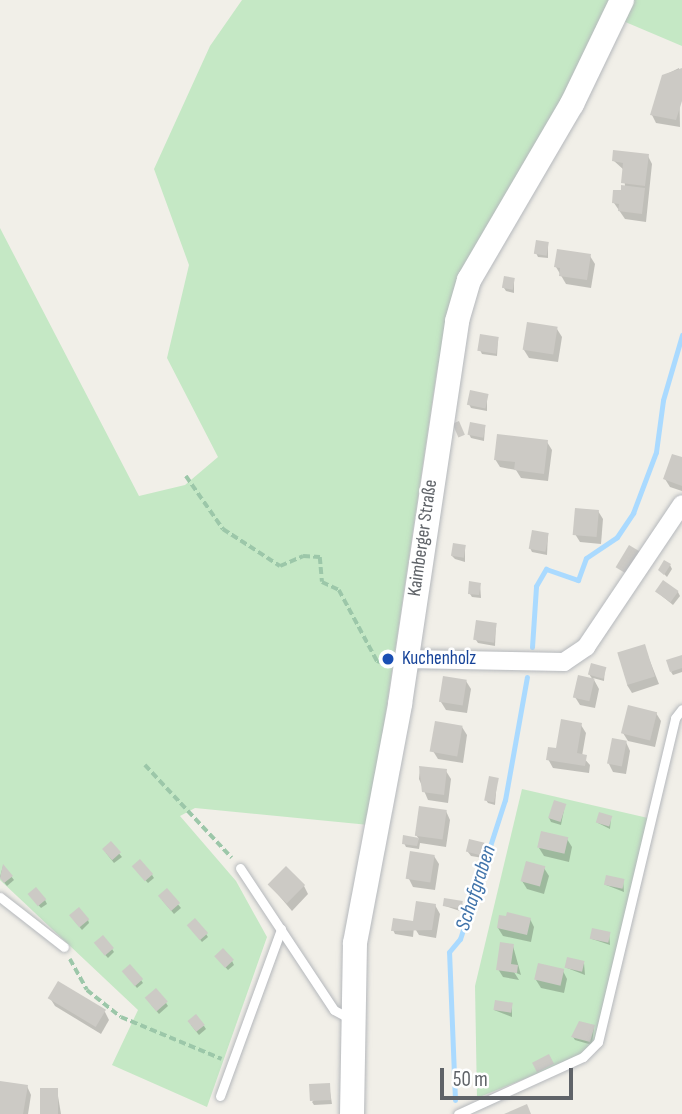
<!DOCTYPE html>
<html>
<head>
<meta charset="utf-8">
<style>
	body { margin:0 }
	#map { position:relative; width:682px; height:1114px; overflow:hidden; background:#f1efe8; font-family:"Sofia Sans Condensed",sans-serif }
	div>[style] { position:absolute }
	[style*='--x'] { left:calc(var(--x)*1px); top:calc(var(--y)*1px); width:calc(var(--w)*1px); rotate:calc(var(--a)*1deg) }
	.green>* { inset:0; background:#c5e8c5 }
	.shadow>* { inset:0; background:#0003 }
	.stream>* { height:5px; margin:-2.5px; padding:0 2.5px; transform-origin:2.5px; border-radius:2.5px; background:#aadaff }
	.building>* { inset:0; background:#cccac5; transform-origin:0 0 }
	.path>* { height:3.5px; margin-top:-1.75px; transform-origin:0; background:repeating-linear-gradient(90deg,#9cc7a9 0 7px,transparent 0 10.5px) }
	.roads { filter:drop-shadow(0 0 2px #b5b8bc) drop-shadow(0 0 2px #b5b8bc) }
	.lane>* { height:9px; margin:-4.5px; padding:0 4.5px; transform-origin:4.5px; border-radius:4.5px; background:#fff }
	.street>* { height:18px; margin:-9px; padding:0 9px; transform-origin:9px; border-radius:9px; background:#fff }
	.secondary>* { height:24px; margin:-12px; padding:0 12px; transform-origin:12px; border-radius:12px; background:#fff }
	.dots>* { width:19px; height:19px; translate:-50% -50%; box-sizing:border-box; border:4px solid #fff; border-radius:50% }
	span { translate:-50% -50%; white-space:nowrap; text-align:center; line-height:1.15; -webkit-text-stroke:5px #fff; paint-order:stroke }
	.street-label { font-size:19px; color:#5f6368 }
	.transit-label { font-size:19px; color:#164399 }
	.left { translate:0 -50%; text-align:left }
	.water-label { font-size:21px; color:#4174aa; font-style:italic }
	.scale { position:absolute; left:440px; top:1068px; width:133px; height:32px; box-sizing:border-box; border:4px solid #5f6368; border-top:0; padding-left:9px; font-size:21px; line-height:24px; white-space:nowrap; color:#5f6368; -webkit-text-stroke:5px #fff; paint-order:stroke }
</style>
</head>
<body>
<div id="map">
	<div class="green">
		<div style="clip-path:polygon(242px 0,612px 0,578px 78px,458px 288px,437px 370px,369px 825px,195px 808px,180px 816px,236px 881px,267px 937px,207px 1107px,112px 1065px,138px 1010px,0 880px,0 228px,139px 496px,185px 485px,218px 457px,167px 358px,189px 265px,154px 169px,210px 46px)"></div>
		<div style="clip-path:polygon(633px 0,682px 0,682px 46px,623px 21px)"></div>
		<div style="clip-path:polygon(522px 789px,648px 818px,595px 1042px,581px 1056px,477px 1098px,475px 986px)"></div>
	</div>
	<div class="shadow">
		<div style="clip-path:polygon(679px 68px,680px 127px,656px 123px,652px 115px,663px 76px)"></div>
		<div style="clip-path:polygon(648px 156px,652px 164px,646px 222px,625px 219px,614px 203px,625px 187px,624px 170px,614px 161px)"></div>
		<div style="clip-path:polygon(548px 243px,548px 258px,538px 257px,536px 253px)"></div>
		<div style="clip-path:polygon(590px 256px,595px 264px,591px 288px,566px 284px,556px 267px)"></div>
		<div style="clip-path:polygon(514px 279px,514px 293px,506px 291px,504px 288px)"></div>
		<div style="clip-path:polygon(557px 329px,562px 337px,558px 362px,529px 358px,524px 350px)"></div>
		<div style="clip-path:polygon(498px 339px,497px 356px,482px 354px,480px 350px)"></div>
		<div style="clip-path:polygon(487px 395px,487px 411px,471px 408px,469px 404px)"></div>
		<div style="clip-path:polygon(485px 427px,484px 441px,471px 438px,469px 434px)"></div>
		<div style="clip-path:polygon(547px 442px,552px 450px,548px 481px,521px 478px,516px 470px,500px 467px,495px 459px)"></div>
		<div style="clip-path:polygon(682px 459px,682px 491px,670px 487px,665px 479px)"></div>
		<div style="clip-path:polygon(598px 511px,603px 519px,601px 544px,580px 542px,575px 534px)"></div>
		<div style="clip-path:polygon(548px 534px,547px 555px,532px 552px,530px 548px)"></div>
		<div style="clip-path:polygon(465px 547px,465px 562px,455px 559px,452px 556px)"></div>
		<div style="clip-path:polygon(670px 565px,672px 569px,667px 577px,660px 570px)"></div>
		<div style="clip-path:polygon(480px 584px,481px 598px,472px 597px,470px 594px)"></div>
		<div style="clip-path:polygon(657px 592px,678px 592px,680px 596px,673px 605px)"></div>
		<div style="clip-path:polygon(496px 624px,495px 646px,478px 643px,476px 640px)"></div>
		<div style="clip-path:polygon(644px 646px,659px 684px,632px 693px,627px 685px)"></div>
		<div style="clip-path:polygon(682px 657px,682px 672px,673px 675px,671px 672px)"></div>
		<div style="clip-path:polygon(605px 668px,604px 681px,593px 678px,599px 689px,595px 708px,580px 705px,575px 697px,593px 680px,589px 674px)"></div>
		<div style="clip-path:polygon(466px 681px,471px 689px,467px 713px,446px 710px,441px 702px)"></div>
		<div style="clip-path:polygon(656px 713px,661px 721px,655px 747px,628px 741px,623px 733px)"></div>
		<div style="clip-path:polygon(581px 725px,586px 733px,582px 756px,590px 765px,589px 773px,553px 768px,548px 759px)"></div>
		<div style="clip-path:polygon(462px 727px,467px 735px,463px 763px,438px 759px,433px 751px)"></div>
		<div style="clip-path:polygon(626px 742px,630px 751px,626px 774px,613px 772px,609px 764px)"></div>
		<div style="clip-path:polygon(420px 768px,446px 771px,451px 779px,448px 803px,428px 800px,419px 779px)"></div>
		<div style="clip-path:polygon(497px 780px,495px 805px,488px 803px,486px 800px)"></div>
		<div style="clip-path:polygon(565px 805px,561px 825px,551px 822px,549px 818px)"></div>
		<div style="clip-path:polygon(446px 811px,450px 820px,446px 847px,420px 843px,419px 849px,406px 847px,404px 843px,419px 839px,416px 835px)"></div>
		<div style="clip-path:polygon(611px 818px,610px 829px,598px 823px)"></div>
		<div style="clip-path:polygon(567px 839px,572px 847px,569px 862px,544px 856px,539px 848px)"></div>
		<div style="clip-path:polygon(111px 844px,122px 857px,114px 863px,106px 853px)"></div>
		<div style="clip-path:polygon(483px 844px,483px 858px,471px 856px,468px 852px)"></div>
		<div style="clip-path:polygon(434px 856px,439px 864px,435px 890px,413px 887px,409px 879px)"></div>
		<div style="clip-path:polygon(3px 866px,14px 880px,7px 886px,0 877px)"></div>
		<div style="clip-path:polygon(544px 868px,549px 876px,544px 894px,527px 889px,522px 881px)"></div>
		<div style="clip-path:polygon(136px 870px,152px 875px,154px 878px,148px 883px)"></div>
		<div style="clip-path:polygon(623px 880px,624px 892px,606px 885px)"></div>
		<div style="clip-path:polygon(270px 885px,304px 886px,308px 894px,292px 911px)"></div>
		<div style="clip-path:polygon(167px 891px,181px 908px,174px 914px,162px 900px)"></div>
		<div style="clip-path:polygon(32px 898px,45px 900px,47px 904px,41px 908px)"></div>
		<div style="clip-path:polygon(462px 902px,463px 912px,445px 906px)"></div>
		<div style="clip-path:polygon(435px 905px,440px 914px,436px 938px,419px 935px,414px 927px,413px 937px,395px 934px,393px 930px,415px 923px)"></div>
		<div style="clip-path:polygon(73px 919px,88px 920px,89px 923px,82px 930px)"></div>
		<div style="clip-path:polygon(530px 919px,534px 927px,531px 942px,503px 936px,498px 928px)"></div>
		<div style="clip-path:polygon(191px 929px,206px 934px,208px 937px,202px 942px)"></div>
		<div style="clip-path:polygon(609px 934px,610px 945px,592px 939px)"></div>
		<div style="clip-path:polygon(513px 946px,521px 975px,514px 972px,519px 980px,503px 977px,498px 969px)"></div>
		<div style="clip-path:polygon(98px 947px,112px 949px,114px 952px,108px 958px)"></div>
		<div style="clip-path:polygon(218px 959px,232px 961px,234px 965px,228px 970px)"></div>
		<div style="clip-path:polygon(584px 963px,585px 975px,567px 968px)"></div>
		<div style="clip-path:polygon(563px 971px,567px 979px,564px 993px,541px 988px,536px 980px)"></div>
		<div style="clip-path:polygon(126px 975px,141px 980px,143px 983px,137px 988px)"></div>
		<div style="clip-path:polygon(50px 998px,105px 1012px,109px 1020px,101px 1034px,55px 1006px)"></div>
		<div style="clip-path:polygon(149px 1002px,166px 1003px,168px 1006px,159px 1014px)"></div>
		<div style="clip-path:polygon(512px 1005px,512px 1017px,494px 1010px)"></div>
		<div style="clip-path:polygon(191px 1025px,204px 1026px,206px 1029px,199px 1035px)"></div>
		<div style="clip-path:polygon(594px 1027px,592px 1045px,575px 1040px,573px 1037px)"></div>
		<div style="clip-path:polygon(329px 1085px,332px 1104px,314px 1105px,312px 1102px)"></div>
		<div style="clip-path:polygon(27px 1086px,31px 1095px,28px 1114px,0 1114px,0 1094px)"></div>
		<div style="clip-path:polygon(57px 1090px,61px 1114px,42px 1114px)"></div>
	</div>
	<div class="stream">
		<div style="--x:532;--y:647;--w:61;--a:-86.2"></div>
		<div style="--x:536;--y:586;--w:20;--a:-60"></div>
		<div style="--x:546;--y:569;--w:34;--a:19"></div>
		<div style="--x:578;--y:580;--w:23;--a:-70"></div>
		<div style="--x:586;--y:558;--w:37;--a:-34"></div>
		<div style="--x:617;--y:537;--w:29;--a:-56"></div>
		<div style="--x:633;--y:513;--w:65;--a:-69.3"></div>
		<div style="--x:656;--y:452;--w:52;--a:-82.3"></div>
		<div style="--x:663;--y:400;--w:68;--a:-73.7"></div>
		<div style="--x:455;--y:1100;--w:148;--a:-92.3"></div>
		<div style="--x:449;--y:952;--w:17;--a:-50"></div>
		<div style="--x:460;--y:939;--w:146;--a:-72.1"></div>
		<div style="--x:505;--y:800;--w:125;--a:-79.9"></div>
	</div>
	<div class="building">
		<div style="clip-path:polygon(682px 68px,682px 101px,676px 120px,650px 115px,662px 75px)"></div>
		<div style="clip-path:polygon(613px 150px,649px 154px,645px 186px,621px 183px,623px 163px,612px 161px)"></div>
		<div style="clip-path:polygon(621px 185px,645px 188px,642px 214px,618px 211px,619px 204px,612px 203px,613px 190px,621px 190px)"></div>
		<div style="left:536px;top:240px;width:13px;height:14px;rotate:9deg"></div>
		<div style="clip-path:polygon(557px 249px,591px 254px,587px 280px,559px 276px,560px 268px,554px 267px)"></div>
		<div style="left:504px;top:276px;width:11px;height:12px;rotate:10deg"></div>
		<div style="left:527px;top:322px;width:31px;height:28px;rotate:9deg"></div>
		<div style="left:480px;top:334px;width:19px;height:17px;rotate:9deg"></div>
		<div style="left:470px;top:390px;width:19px;height:15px;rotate:12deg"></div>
		<div style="left:459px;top:421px;width:15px;height:7px;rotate:67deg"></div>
		<div style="left:470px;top:422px;width:16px;height:13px;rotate:11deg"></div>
		<div style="clip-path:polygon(497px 434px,548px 440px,544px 474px,514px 470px,515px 462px,494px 460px)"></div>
		<div style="clip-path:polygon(672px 454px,682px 457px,682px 486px,663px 479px)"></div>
		<div style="left:575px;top:508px;width:24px;height:27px;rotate:5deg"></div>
		<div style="left:532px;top:530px;width:17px;height:19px;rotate:10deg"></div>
		<div style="left:453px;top:543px;width:13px;height:13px;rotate:9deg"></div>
		<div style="left:629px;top:545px;width:17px;height:26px;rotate:31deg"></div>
		<div style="clip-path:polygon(664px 560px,671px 564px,664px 575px,658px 570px)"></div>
		<div style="left:663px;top:580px;width:19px;height:14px;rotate:35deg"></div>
		<div style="clip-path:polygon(469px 581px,481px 583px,479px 595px,468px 594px)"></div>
		<div style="left:476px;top:620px;width:21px;height:20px;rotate:8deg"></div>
		<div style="left:645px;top:644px;width:34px;height:29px;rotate:73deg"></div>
		<div style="clip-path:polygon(682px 655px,682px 668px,670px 672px,666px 660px)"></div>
		<div style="left:591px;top:663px;width:16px;height:12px;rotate:15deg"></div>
		<div style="left:578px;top:675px;width:17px;height:23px;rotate:13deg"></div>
		<div style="left:443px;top:676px;width:24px;height:26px;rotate:9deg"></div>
		<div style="left:628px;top:705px;width:30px;height:29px;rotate:14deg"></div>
		<div style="clip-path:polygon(561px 719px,582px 723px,577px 753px,587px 755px,585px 766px,546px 760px,548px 747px,556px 748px)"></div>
		<div style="left:435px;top:721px;width:28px;height:31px;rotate:10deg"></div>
		<div style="left:612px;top:738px;width:15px;height:26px;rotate:11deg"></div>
		<div style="clip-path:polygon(419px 766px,447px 769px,444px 795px,422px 792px)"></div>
		<div style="left:489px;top:776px;width:10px;height:25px;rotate:11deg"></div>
		<div style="left:554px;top:800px;width:13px;height:19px;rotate:18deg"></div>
		<div style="left:419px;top:806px;width:28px;height:30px;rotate:8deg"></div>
		<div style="left:599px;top:812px;width:14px;height:11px;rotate:17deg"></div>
		<div style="left:541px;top:831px;width:28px;height:17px;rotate:13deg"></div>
		<div style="clip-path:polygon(403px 835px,419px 838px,417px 846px,402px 844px)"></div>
		<div style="left:469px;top:839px;width:16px;height:13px;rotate:14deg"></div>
		<div style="left:111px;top:841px;width:15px;height:12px;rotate:48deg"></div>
		<div style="left:410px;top:851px;width:25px;height:28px;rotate:9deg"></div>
		<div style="left:140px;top:859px;width:20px;height:11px;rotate:49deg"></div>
		<div style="left:526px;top:861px;width:20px;height:21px;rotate:15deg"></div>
		<div style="clip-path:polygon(3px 864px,13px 876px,4px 883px,0 878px)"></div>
		<div style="left:286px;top:866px;width:27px;height:26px;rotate:45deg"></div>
		<div style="left:606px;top:875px;width:19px;height:10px;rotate:12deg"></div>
		<div style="left:36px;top:887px;width:16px;height:11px;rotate:50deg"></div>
		<div style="left:167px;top:888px;width:20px;height:12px;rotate:49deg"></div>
		<div style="left:444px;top:898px;width:19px;height:8px;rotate:9deg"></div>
		<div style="clip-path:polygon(416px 901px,436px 904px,432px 930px,391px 931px,393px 918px,413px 921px)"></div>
		<div style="left:79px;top:907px;width:16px;height:13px;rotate:50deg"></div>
		<div style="clip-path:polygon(507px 912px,531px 918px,527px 935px,497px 928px,499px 915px,506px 916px)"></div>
		<div style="left:195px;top:918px;width:20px;height:11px;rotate:49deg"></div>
		<div style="left:592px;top:928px;width:19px;height:11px;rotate:12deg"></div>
		<div style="left:103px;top:935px;width:17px;height:12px;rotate:50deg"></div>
		<div style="clip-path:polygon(500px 942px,514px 944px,511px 964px,518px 965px,517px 973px,496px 970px)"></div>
		<div style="left:223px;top:948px;width:16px;height:12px;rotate:47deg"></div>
		<div style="left:567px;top:957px;width:18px;height:11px;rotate:13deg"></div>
		<div style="left:538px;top:963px;width:27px;height:17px;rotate:13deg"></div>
		<div style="left:130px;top:964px;width:20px;height:11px;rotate:49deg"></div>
		<div style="left:58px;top:981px;width:56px;height:20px;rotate:31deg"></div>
		<div style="left:156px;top:988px;width:18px;height:15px;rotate:49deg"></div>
		<div style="left:495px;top:1000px;width:18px;height:10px;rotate:9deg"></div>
		<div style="left:196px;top:1014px;width:14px;height:11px;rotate:51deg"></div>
		<div style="clip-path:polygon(579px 1021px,595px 1025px,590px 1042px,571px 1037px)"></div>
		<div style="left:549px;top:1054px;width:11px;height:19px;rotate:63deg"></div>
		<div style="clip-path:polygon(0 1081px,28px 1085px,23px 1114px,0 1114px)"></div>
		<div style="left:330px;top:1083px;width:17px;height:21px;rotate:87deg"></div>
		<div style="left:40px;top:1088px;width:18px;height:26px"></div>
		<div style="clip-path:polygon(527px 1104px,531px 1114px,504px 1114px)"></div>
	</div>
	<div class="path">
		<div style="--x:186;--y:476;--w:65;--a:55.1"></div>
		<div style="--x:223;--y:529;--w:68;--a:33"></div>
		<div style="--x:280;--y:566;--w:25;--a:-23"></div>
		<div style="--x:303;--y:556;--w:17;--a:3"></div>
		<div style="--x:320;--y:557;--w:25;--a:85"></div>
		<div style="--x:322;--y:582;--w:19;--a:25"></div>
		<div style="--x:339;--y:590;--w:81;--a:61.8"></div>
		<div style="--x:377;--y:661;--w:9;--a:21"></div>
		<div style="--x:145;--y:765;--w:127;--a:46.9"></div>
		<div style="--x:70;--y:959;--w:35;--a:61"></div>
		<div style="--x:87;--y:990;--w:43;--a:38.5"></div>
		<div style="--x:121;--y:1017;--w:109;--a:22.6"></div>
	</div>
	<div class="roads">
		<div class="lane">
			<div style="--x:240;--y:868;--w:170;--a:56.5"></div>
			<div style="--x:334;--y:1010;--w:19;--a:28"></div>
			<div style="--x:0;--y:897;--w:81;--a:38"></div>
			<div style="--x:220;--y:1096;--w:178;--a:-69.9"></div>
			<div style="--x:458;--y:1114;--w:137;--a:-24.5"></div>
			<div style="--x:583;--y:1057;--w:21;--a:-45"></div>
			<div style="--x:598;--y:1042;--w:333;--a:-76.6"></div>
			<div style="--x:675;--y:718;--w:11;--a:-52"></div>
		</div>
		<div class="street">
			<div style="--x:406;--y:659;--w:158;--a:1.1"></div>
			<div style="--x:564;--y:662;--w:27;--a:-34"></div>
			<div style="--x:586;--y:647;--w:172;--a:-56.1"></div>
		</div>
		<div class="secondary">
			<div style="--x:352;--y:1114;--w:171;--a:-89"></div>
			<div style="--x:355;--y:943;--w:243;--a:-79.3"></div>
			<div style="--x:400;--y:704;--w:387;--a:-81.5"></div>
			<div style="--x:457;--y:321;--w:43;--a:-73.7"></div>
			<div style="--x:469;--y:280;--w:204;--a:-59.7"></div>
			<div style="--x:572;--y:104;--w:115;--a:-64.3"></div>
		</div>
	</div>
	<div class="dots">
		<div style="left:388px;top:659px;background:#1a4fb4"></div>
	</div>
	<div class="street-label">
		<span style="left:423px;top:538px;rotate:-82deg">Kaimberger Straße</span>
	</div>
	<div class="transit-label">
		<span class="left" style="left:402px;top:659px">Kuchenholz</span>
	</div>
	<div class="water-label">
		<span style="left:476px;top:888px;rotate:-72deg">Schafgraben</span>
	</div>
	<div class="scale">50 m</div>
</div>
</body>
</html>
